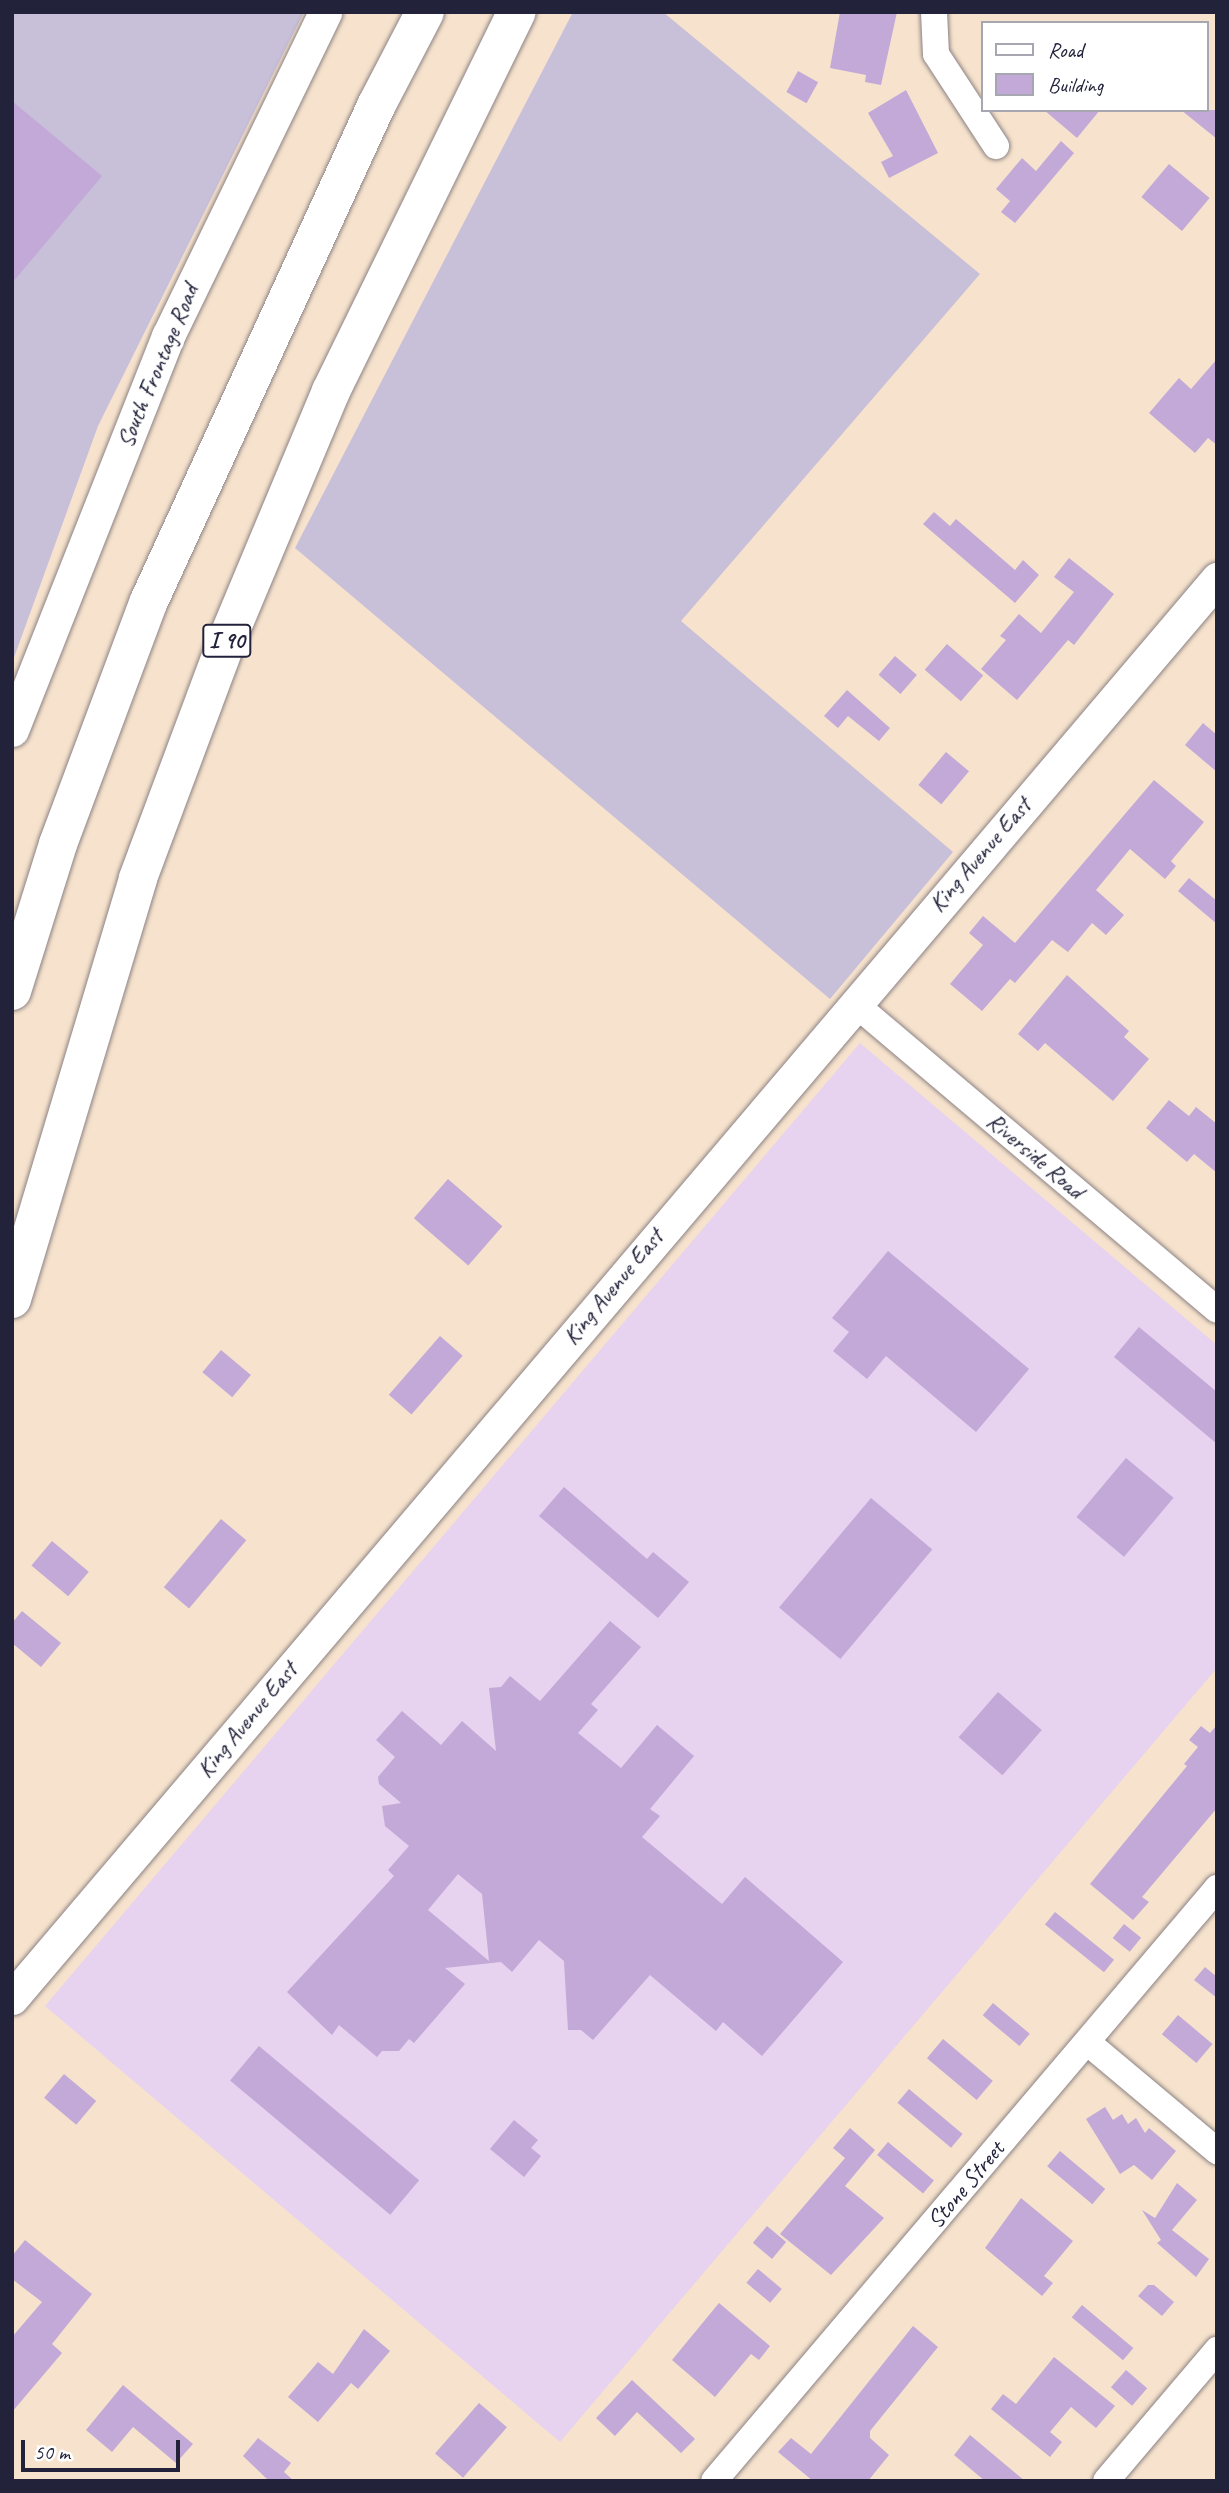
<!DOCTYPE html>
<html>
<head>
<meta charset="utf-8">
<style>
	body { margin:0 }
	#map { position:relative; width:1229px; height:2493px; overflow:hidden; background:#f7e3cd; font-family:Caveat,sans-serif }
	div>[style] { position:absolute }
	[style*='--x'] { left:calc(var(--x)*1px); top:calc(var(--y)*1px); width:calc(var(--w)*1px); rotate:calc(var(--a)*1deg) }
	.built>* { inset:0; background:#e7d2ef }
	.industrial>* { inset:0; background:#c8bfd8 }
	.building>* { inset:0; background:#c2a9d7; transform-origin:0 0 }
	.roads { filter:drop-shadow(0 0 2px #8c8284) drop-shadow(0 0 2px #8c8284) }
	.minor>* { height:26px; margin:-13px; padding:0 13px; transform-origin:13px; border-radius:13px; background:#fff }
	.major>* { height:33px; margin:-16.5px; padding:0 16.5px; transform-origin:16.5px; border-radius:16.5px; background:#fff }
	.highway>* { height:38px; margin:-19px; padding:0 19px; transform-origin:19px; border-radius:19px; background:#fff }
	span { translate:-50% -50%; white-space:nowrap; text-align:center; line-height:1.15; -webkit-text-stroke:6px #fff; paint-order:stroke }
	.shield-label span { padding:2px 5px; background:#fff; border:2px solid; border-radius:5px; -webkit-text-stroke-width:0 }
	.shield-label { font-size:23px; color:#22223b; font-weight:700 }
	.street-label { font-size:24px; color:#22223b }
	.frame { position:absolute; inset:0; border:14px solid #22223b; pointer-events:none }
	.legend { position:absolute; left:981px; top:21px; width:228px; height:91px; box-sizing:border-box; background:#fff; border:2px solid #a7a7b1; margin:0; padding:9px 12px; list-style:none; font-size:21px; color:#22223b }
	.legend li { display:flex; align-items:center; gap:14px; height:35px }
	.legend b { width:35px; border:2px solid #a7a7b1 }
	.scale { position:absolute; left:21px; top:2440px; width:159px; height:32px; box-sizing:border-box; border:4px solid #22223b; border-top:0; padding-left:9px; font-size:21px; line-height:24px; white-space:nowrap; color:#22223b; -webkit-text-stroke:5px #fff; paint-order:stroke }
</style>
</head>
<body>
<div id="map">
	<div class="built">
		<div style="clip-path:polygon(860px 1043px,1217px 1345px,1217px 1668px,560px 2442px,45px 2006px)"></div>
	</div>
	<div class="industrial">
		<div style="clip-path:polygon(12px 12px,304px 12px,98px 426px,12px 663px)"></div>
		<div style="clip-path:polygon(573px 12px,663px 12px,980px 274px,681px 621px,953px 852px,830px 999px,295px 548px)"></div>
	</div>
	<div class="building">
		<div style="clip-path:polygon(840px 12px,897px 12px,881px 85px,865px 82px,866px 75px,830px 68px)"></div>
		<div style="left:798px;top:71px;width:23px;height:24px;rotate:29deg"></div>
		<div style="clip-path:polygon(906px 90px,938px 153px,889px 178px,881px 162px,893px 156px,868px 113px)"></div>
		<div style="clip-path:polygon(12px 101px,102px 176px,12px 283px)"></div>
		<div style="clip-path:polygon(1044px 110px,1100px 110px,1077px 138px)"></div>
		<div style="clip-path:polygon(1181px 110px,1217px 110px,1217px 139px)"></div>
		<div style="clip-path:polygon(1061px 141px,1074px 153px,1015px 223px,1001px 212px,1010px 201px,996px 189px,1022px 158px,1036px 171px)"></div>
		<div style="left:1169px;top:164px;width:53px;height:43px;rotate:40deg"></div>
		<div style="clip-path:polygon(1217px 359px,1217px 445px,1208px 438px,1195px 453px,1149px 413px,1179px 378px,1191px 389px)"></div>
		<div style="clip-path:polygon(934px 512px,950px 526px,956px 519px,1015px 570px,1023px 560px,1039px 575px,1015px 603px,923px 524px)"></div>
		<div style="clip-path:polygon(1069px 558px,1114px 594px,1074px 645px,1068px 640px,1017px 700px,981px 669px,1006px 640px,1000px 636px,1019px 614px,1041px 633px,1074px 592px,1054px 577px)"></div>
		<div style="left:947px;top:644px;width:48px;height:34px;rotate:41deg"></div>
		<div style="left:895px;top:656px;width:29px;height:25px;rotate:41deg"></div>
		<div style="clip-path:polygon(847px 690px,890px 728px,879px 741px,848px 716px,838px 728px,824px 716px)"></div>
		<div style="clip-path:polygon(1203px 723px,1217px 735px,1217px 772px,1185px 745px)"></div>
		<div style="left:946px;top:752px;width:30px;height:43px;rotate:40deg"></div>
		<div style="clip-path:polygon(1154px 780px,1204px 822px,1171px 861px,1176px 866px,1165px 879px,1130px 849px,1096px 890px,1124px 915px,1106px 935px,1092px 923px,1068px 952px,1052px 940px,1015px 983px,1010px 979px,982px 1011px,950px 984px,983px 945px,969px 933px,983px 916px,1015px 943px)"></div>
		<div style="clip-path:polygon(1189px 878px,1217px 901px,1217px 924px,1178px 891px)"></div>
		<div style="clip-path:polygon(1067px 975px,1129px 1031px,1124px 1037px,1149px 1059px,1113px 1101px,1045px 1043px,1038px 1051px,1018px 1034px)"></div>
		<div style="clip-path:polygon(1169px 1100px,1189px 1116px,1196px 1107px,1217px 1124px,1217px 1173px,1194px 1154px,1187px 1162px,1146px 1128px)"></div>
		<div style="left:448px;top:1179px;width:72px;height:52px;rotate:41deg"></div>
		<div style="clip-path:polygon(888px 1251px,1029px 1369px,976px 1432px,886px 1356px,867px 1379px,833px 1351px,849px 1332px,832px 1318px)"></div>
		<div style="clip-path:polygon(1139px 1327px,1217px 1392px,1217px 1444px,1114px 1357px)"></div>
		<div style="left:440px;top:1336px;width:30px;height:78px;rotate:41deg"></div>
		<div style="left:221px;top:1350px;width:39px;height:29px;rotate:40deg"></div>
		<div style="left:1126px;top:1458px;width:62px;height:77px;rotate:40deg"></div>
		<div style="clip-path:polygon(564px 1487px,647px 1559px,653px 1552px,689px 1582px,658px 1618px,539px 1516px)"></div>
		<div style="left:871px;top:1498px;width:80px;height:143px;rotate:40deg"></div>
		<div style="left:221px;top:1519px;width:33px;height:89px;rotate:40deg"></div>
		<div style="left:52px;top:1541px;width:48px;height:32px;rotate:40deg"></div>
		<div style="clip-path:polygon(22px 1611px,61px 1643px,41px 1667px,12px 1643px,12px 1623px)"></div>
		<div style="clip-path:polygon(evenodd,610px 1621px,641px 1647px,591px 1704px,598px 1710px,578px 1733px,621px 1768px,657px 1725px,694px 1756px,650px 1809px,660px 1816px,642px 1837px,722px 1904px,745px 1877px,843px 1962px,762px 2056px,723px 2022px,716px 2031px,650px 1975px,593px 2040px,581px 2030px,568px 2030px,564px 1961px,539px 1940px,512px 1972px,501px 1962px,445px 1968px,465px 1984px,414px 2043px,409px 2039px,399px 2051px,382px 2051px,377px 2057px,339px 2025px,332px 2035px,287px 1992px,394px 1876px,388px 1870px,409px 1846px,385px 1826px,382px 1806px,401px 1803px,379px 1784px,378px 1777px,395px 1757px,376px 1740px,402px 1711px,441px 1745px,462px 1721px,496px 1751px,489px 1688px,501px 1687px,510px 1676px,540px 1701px,610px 1621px,458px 1874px,482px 1894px,489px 1961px,428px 1910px,458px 1874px)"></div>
		<div style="left:998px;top:1692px;width:58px;height:60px;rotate:41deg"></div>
		<div style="clip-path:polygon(1217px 1725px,1217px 1808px,1142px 1897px,1149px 1902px,1133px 1920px,1090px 1884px,1187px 1766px,1184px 1764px,1198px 1747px,1189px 1740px,1201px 1726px,1210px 1733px)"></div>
		<div style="left:1055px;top:1912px;width:76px;height:16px;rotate:39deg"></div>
		<div style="left:1124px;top:1924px;width:22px;height:18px;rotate:39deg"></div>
		<div style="clip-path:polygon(1205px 1967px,1217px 1977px,1217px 1998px,1194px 1980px)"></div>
		<div style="left:993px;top:2003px;width:48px;height:16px;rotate:40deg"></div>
		<div style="left:1178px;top:2015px;width:45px;height:25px;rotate:40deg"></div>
		<div style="left:943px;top:2039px;width:65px;height:25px;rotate:40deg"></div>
		<div style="left:259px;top:2046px;width:209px;height:45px;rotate:40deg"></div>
		<div style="left:64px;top:2074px;width:42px;height:31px;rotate:40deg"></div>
		<div style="left:909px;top:2089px;width:70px;height:18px;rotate:40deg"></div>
		<div style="clip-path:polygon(1105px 2107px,1113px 2120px,1122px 2114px,1128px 2124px,1136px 2118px,1145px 2133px,1149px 2128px,1176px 2151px,1152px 2180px,1134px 2165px,1120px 2174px,1086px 2119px)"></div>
		<div style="clip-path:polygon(514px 2120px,538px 2140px,531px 2148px,541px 2156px,524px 2177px,490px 2149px)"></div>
		<div style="clip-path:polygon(850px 2128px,875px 2150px,845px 2186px,884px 2218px,831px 2275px,780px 2234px,845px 2158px,833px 2148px)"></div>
		<div style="left:888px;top:2142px;width:60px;height:17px;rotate:40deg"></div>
		<div style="left:1060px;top:2151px;width:59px;height:20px;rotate:40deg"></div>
		<div style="clip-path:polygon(1177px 2183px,1197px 2200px,1172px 2230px,1209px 2259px,1196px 2277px,1157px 2243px,1161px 2240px,1142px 2210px,1155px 2218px)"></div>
		<div style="clip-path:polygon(1021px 2198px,1073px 2241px,1044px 2276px,1053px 2283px,1042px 2296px,985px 2248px)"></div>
		<div style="left:767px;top:2226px;width:25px;height:22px;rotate:40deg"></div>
		<div style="clip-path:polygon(25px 2240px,92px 2294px,52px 2344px,62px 2353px,12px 2412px,12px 2337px,42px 2302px,12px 2279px,12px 2256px)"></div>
		<div style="left:758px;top:2269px;width:31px;height:18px;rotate:40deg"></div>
		<div style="clip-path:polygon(1148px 2285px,1154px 2285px,1174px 2302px,1162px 2316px,1138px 2296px)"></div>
		<div style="clip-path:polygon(719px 2303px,770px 2346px,759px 2360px,751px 2354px,715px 2397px,672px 2360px)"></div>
		<div style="left:1082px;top:2305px;width:67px;height:16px;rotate:40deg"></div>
		<div style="clip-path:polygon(913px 2326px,938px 2347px,870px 2431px,870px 2438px,889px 2455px,868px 2481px,813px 2481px,778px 2452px,791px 2438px,811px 2454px)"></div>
		<div style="clip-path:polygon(364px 2329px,390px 2351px,358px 2389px,351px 2383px,318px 2422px,288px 2397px,318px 2362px,333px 2374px)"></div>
		<div style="clip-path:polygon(1054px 2357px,1115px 2406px,1096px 2428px,1071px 2407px,1050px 2432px,1062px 2442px,1050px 2457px,991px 2409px,1003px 2394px,1016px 2404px)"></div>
		<div style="left:1126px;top:2370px;width:28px;height:23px;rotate:41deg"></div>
		<div style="clip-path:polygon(632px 2380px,695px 2439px,681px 2453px,637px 2412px,615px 2436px,596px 2418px)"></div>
		<div style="clip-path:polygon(123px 2385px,193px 2444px,176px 2463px,133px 2427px,112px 2452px,86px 2430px)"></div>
		<div style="left:479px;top:2403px;width:37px;height:67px;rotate:41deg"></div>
		<div style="clip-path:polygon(970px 2435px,1025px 2481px,985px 2481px,954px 2455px)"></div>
		<div style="clip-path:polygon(258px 2438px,291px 2463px,284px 2472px,294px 2481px,269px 2481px,243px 2456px)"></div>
	</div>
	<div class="roads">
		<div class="minor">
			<div style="--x:934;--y:12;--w:42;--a:87.3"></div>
			<div style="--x:936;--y:54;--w:110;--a:56.9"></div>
			<div style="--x:854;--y:1003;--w:475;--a:40.2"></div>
			<div style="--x:1087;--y:2042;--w:170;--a:40"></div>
			<div style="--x:714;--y:2481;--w:778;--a:-49.69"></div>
			<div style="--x:1106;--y:2481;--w:172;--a:-49.7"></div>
		</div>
		<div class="major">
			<div style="--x:12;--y:730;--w:424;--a:-68.4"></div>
			<div style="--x:168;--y:336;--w:360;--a:-64.1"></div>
			<div style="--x:12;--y:1998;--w:1862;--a:-49.66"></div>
		</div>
		<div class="highway">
			<div style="--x:12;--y:991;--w:154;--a:-72.6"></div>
			<div style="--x:58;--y:844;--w:259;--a:-69.5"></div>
			<div style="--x:149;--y:601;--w:545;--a:-65.36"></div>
			<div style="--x:376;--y:106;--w:106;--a:-62.5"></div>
			<div style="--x:12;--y:1299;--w:439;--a:-73.3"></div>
			<div style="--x:138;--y:878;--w:259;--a:-69.5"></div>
			<div style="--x:229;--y:635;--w:264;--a:-67.3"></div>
			<div style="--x:331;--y:391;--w:422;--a:-63.9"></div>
		</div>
	</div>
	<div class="shield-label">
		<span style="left:227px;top:641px">I 90</span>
	</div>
	<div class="street-label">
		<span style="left:158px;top:366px;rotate:-67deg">South Frontage Road</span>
		<span style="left:980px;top:855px;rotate:-49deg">King Avenue East</span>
		<span style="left:1035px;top:1156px;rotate:40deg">Riverside Road</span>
		<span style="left:613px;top:1287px;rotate:-50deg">King Avenue East</span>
		<span style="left:247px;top:1720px;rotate:-50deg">King Avenue East</span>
		<span style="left:966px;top:2185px;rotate:-50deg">Stone Street</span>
	</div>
	<div class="frame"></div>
	<ul class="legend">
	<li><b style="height:9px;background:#fff"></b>Road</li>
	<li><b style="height:19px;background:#c2a9d7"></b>Building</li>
	</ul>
	<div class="scale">50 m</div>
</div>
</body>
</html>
